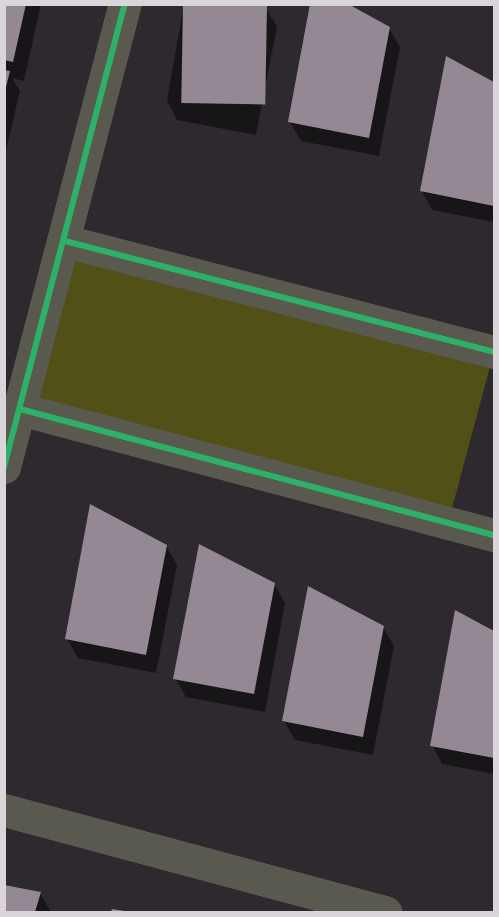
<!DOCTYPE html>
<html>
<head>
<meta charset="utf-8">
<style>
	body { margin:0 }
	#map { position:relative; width:499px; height:917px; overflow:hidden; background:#2e292e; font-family:Figtree,sans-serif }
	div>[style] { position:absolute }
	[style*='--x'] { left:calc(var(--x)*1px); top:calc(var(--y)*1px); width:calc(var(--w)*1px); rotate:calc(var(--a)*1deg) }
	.green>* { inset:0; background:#515017; transform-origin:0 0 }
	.shadow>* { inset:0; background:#0007 }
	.building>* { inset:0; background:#948895; transform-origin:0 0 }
	.minor>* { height:33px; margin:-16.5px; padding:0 16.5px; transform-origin:16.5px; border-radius:16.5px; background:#595950 }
	.cycleway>* { height:6px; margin:-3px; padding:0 3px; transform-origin:3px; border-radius:3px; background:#2db169 }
	span { translate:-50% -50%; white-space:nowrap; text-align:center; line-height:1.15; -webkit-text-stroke:6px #251d26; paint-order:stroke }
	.frame { position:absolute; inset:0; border:6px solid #dad5db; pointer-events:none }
</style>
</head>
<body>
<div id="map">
	<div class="green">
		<div style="left:65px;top:241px;width:443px;height:174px;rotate:15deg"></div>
	</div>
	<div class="shadow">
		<div style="clip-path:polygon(4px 4px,41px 4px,24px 81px,12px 78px,20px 91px,4px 159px)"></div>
		<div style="clip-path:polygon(184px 4px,262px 4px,277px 26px,256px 135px,177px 120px,167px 100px)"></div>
		<div style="clip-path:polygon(389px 28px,400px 47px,379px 156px,301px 141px,290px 122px)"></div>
		<div style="clip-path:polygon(447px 58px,494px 83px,494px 222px,432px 210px,422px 191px)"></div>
		<div style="clip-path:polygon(166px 546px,177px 565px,156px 673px,78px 658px,67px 639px)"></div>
		<div style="clip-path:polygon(274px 584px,285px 603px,265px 712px,186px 697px,175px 678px)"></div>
		<div style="clip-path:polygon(456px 612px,494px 633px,494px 774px,442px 764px,432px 745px)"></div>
		<div style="clip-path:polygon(383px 627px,394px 646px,373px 755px,295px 740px,284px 721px)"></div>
		<div style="clip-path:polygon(4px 886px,40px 893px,51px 912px,4px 912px)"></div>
	</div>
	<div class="building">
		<div style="clip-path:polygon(4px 4px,26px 4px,13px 62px,4px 60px)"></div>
		<div style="left:183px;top:4px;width:84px;height:99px;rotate:1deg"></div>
		<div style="clip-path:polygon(310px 4px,348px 4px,390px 27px,369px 138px,288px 122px)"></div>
		<div style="clip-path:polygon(446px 56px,494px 82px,494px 206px,420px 191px)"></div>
		<div style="clip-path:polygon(4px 70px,10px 71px,5px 91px,4px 91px)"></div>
		<div style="clip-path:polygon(90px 504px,167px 545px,146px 655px,65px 639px)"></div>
		<div style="clip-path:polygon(199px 544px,275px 583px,254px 694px,173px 679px)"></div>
		<div style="clip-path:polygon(308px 586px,384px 626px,363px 737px,282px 721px)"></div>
		<div style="clip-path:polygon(455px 610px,494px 631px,494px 758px,430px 746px)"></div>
		<div style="clip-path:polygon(4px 885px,41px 892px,35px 912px,4px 912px)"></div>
		<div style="clip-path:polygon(112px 909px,125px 911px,125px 912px,111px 912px)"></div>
	</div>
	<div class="minor">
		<div style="--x:65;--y:241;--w:443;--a:14.5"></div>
		<div style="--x:20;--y:409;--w:490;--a:14.9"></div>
		<div style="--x:4;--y:467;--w:479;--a:-75.4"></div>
		<div style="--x:4;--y:810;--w:395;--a:15"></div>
	</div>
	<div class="cycleway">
		<div style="--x:65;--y:241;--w:443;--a:14.5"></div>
		<div style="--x:20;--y:409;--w:490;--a:14.9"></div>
		<div style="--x:4;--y:467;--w:479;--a:-75.4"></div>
	</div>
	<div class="frame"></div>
</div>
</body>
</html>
